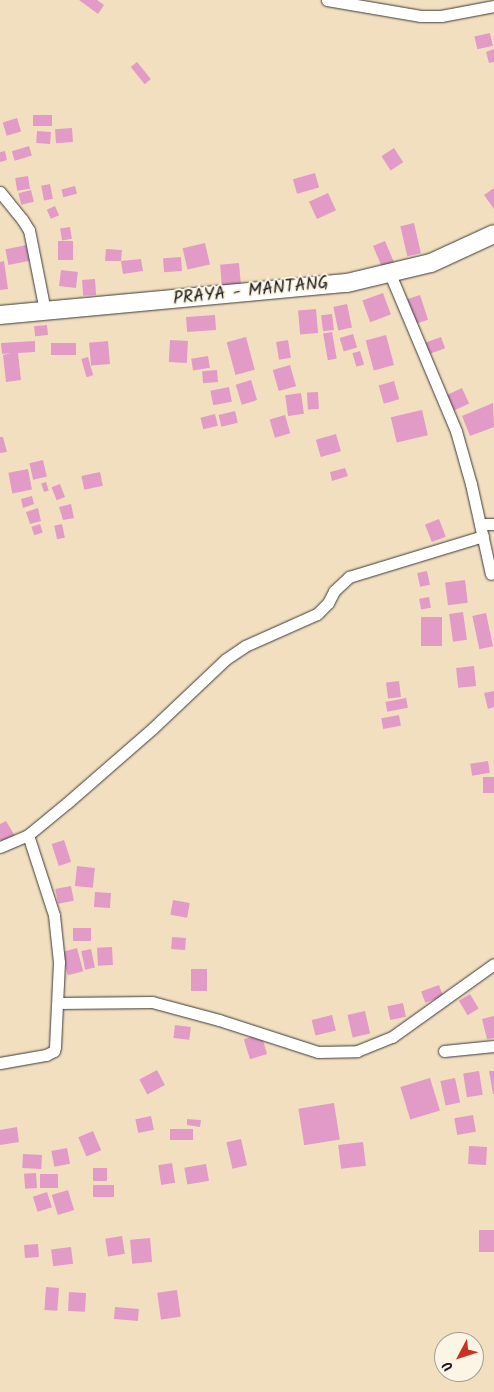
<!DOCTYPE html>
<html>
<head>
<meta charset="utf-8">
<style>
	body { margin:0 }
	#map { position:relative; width:494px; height:1392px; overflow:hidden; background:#f2dfc0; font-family:Kalam,sans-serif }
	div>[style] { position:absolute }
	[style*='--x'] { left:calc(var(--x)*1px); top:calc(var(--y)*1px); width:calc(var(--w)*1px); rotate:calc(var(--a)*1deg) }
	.building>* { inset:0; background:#e29bc7; transform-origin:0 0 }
	.roads { filter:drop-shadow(0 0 1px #3c3935) drop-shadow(0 0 1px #3c3935) }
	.minor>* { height:11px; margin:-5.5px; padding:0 5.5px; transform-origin:5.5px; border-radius:5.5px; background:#fff }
	.primary>* { height:18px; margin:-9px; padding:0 9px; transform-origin:9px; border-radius:9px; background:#fff }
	span { translate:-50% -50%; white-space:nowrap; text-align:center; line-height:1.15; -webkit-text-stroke:4px #fcf5e5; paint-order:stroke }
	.street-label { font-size:18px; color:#1c1c1c }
	.north { position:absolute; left:434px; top:1332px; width:50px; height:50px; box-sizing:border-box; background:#fcf5e5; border:1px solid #a29e95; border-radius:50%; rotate:230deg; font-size:14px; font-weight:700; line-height:20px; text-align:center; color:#1c1c1c }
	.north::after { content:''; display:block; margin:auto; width:18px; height:22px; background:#c8321e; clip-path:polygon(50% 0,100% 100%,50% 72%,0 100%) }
</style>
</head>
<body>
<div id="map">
	<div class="building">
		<div style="clip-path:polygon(79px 0,97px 0,104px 5px,98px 14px)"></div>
		<div style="left:490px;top:33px;width:13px;height:16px;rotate:77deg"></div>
		<div style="clip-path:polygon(494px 49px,494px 62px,489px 63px,486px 52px)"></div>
		<div style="left:137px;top:62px;width:22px;height:8px;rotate:51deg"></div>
		<div style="left:33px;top:115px;width:19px;height:11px"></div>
		<div style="left:17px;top:118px;width:14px;height:15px;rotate:73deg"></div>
		<div style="left:72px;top:128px;width:14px;height:17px;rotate:86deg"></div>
		<div style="left:37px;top:131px;width:14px;height:12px;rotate:4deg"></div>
		<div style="left:29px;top:146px;width:10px;height:18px;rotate:73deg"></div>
		<div style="left:394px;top:148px;width:17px;height:15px;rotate:57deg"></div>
		<div style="clip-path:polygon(5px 151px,7px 160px,0 162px,0 152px)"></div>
		<div style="left:315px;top:173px;width:15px;height:23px;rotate:74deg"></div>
		<div style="left:28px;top:176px;width:13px;height:13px;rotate:81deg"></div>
		<div style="left:50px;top:184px;width:15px;height:9px;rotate:79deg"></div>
		<div style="left:75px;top:186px;width:8px;height:14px;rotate:76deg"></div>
		<div style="clip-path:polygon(494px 188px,494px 209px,484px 195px)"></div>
		<div style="left:31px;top:190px;width:12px;height:13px;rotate:76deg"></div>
		<div style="left:328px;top:193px;width:19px;height:21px;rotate:65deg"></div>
		<div style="left:55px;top:206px;width:10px;height:9px;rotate:66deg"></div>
		<div style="left:414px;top:223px;width:31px;height:14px;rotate:77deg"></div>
		<div style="left:70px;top:227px;width:12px;height:10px;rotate:81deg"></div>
		<div style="left:58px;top:241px;width:15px;height:19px"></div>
		<div style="left:385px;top:241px;width:26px;height:13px;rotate:67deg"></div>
		<div style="left:205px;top:243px;width:22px;height:23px;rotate:77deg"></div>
		<div style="left:27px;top:245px;width:16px;height:22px;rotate:79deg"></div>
		<div style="clip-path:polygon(106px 249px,122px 250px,121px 261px,141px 259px,143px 271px,123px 274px,121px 261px,105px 261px)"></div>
		<div style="left:181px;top:257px;width:14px;height:18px;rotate:86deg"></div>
		<div style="clip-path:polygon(4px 261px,8px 289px,0 290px,0 262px)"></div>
		<div style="left:239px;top:263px;width:21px;height:19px;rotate:85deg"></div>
		<div style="left:61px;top:270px;width:17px;height:16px;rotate:7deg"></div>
		<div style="left:95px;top:279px;width:16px;height:13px;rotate:86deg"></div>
		<div style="left:383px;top:293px;width:23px;height:22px;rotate:70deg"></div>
		<div style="left:420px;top:295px;width:26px;height:16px;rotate:72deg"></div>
		<div style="left:347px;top:304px;width:24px;height:14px;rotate:78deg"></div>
		<div style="left:316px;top:309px;width:24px;height:18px;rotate:85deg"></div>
		<div style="left:332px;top:314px;width:16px;height:11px;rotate:83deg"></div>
		<div style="left:215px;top:315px;width:15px;height:29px;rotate:86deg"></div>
		<div style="left:47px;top:325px;width:10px;height:13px;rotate:84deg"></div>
		<div style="left:332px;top:332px;width:27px;height:9px;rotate:80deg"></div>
		<div style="left:353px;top:334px;width:14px;height:14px;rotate:73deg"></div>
		<div style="left:386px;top:335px;width:31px;height:21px;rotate:75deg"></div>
		<div style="left:246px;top:337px;width:34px;height:20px;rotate:75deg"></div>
		<div style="left:441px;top:337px;width:12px;height:17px;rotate:70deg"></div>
		<div style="left:170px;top:340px;width:18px;height:22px;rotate:3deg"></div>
		<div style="left:288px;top:340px;width:18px;height:12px;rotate:81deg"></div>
		<div style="clip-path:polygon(35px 341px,35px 352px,18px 353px,21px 380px,6px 382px,3px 355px,11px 353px,2px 354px,1px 343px)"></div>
		<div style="left:108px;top:341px;width:23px;height:19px;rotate:85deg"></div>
		<div style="left:76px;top:343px;width:12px;height:25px;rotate:90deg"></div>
		<div style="left:360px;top:351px;width:14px;height:8px;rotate:73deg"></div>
		<div style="left:208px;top:356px;width:12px;height:17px;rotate:81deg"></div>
		<div style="left:88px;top:357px;width:19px;height:7px;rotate:74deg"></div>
		<div style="left:290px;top:365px;width:22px;height:18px;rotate:74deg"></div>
		<div style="left:217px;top:370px;width:12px;height:15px;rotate:85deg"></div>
		<div style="left:251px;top:380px;width:21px;height:16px;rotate:73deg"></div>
		<div style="left:394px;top:381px;width:19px;height:16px;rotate:74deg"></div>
		<div style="left:229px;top:387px;width:15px;height:19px;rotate:79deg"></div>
		<div style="left:462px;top:388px;width:17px;height:19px;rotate:65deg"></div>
		<div style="left:318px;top:392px;width:17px;height:11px;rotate:87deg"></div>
		<div style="left:301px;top:393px;width:21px;height:16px;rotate:82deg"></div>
		<div style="clip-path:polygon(493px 403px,494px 427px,470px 436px,462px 416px)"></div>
		<div style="left:422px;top:410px;width:26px;height:32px;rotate:77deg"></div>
		<div style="left:235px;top:411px;width:12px;height:17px;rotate:76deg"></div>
		<div style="left:215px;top:414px;width:12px;height:15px;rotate:76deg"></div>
		<div style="left:285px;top:415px;width:19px;height:16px;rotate:74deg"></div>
		<div style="left:336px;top:434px;width:18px;height:21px;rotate:74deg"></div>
		<div style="clip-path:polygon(0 437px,3px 437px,7px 452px,0 453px)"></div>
		<div style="left:43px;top:460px;width:17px;height:14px;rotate:77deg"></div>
		<div style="clip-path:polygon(345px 468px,348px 476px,332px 481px,330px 472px)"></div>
		<div style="left:28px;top:469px;width:21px;height:20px;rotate:79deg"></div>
		<div style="left:100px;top:472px;width:14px;height:19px;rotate:78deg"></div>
		<div style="left:46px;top:482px;width:9px;height:5px;rotate:72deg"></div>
		<div style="left:60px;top:484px;width:14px;height:9px;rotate:69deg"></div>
		<div style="clip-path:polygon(32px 496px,34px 504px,23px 508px,21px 499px)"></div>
		<div style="clip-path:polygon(71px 504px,74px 518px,63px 520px,59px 507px)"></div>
		<div style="clip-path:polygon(38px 508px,41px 521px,30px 524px,26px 512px)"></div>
		<div style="left:439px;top:519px;width:19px;height:15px;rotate:69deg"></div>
		<div style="left:40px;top:524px;width:9px;height:9px;rotate:72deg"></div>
		<div style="left:62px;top:524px;width:14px;height:8px;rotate:78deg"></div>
		<div style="left:427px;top:571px;width:14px;height:10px;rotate:78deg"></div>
		<div style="left:465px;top:580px;width:23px;height:20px;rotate:83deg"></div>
		<div style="left:429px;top:597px;width:11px;height:10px;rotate:80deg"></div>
		<div style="left:463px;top:612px;width:28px;height:14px;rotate:82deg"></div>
		<div style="left:486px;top:613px;width:34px;height:14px;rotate:78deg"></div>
		<div style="left:421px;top:617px;width:21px;height:29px"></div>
		<div style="left:474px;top:666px;width:20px;height:18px;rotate:84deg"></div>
		<div style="left:399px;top:681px;width:16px;height:13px;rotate:83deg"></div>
		<div style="clip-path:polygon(494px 691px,494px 707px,488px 709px,484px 693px)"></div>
		<div style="left:406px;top:698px;width:10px;height:21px;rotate:79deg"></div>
		<div style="left:399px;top:715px;width:11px;height:18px;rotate:80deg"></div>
		<div style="left:488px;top:761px;width:12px;height:18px;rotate:81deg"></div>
		<div style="left:494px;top:777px;width:16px;height:11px;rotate:90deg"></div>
		<div style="clip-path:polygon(6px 821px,15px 836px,2px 843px,0 839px,0 824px)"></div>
		<div style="left:64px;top:840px;width:23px;height:13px;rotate:72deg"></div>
		<div style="left:77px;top:866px;width:18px;height:20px;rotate:6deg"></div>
		<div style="left:71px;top:886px;width:15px;height:16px;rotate:79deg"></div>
		<div style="left:95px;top:892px;width:16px;height:15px;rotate:4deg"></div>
		<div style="left:173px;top:900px;width:17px;height:15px;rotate:10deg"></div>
		<div style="left:73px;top:928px;width:18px;height:13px"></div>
		<div style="left:172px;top:937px;width:14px;height:12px;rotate:4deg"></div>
		<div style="left:112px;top:947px;width:18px;height:15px;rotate:87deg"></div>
		<div style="left:77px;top:948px;width:24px;height:16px;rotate:75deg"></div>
		<div style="left:91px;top:949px;width:19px;height:10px;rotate:78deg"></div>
		<div style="left:207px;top:969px;width:22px;height:16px;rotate:90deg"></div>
		<div style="left:439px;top:985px;width:12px;height:19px;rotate:70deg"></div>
		<div style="left:470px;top:994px;width:17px;height:13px;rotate:59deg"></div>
		<div style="left:403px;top:1003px;width:14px;height:16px;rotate:78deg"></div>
		<div style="left:365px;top:1011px;width:23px;height:18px;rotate:77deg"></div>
		<div style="left:332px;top:1015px;width:16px;height:21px;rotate:76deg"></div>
		<div style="clip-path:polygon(494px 1016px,494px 1038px,487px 1039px,482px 1019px)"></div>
		<div style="left:175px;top:1025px;width:16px;height:13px;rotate:7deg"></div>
		<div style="left:261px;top:1034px;width:21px;height:18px;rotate:73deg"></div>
		<div style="left:157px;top:1070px;width:17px;height:20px;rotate:62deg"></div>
		<div style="left:479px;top:1071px;width:24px;height:16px;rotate:81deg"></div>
		<div style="clip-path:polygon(489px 1071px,494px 1071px,494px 1094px,493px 1094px)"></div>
		<div style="left:430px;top:1078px;width:34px;height:31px;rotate:73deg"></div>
		<div style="left:455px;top:1078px;width:25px;height:15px;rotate:78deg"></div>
		<div style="left:334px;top:1103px;width:37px;height:36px;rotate:81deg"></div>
		<div style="left:473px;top:1115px;width:17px;height:19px;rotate:80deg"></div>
		<div style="left:151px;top:1116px;width:14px;height:16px;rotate:78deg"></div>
		<div style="clip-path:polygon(187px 1119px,201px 1120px,200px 1127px,187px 1125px)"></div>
		<div style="clip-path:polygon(17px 1127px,19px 1142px,0 1145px,0 1130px)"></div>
		<div style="left:170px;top:1129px;width:23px;height:11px"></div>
		<div style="left:93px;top:1131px;width:21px;height:16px;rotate:67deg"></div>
		<div style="left:241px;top:1139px;width:27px;height:15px;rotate:77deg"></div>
		<div style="left:363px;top:1142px;width:24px;height:25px;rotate:83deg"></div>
		<div style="left:469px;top:1146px;width:18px;height:18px;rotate:3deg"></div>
		<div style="left:67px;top:1148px;width:16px;height:16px;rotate:79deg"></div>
		<div style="left:23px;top:1154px;width:19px;height:14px;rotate:3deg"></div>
		<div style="left:172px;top:1163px;width:20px;height:14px;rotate:81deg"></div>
		<div style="left:206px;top:1164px;width:17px;height:22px;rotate:80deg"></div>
		<div style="left:93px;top:1168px;width:14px;height:13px"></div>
		<div style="left:36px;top:1173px;width:15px;height:12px;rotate:86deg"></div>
		<div style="left:40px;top:1174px;width:18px;height:14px"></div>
		<div style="left:93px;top:1185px;width:21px;height:12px"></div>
		<div style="left:68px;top:1190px;width:21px;height:17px;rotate:73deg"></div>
		<div style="left:47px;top:1192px;width:16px;height:15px;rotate:72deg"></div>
		<div style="left:494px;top:1230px;width:22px;height:15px;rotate:90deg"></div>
		<div style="left:122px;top:1236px;width:18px;height:17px;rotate:81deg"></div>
		<div style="left:150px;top:1238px;width:24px;height:20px;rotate:85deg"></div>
		<div style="left:38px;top:1244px;width:13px;height:14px;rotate:86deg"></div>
		<div style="left:71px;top:1247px;width:17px;height:20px;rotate:83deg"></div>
		<div style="left:46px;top:1287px;width:13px;height:23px;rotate:4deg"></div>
		<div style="left:177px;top:1290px;width:27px;height:20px;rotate:82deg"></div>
		<div style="left:69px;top:1292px;width:17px;height:19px;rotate:3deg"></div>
		<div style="left:115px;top:1307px;width:24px;height:12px;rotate:5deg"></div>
	</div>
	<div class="roads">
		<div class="minor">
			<div style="--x:327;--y:0;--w:95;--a:9.7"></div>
			<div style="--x:421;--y:16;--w:20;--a:0"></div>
			<div style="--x:441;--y:16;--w:54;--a:-10.7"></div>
			<div style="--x:0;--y:192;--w:35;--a:51"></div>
			<div style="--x:22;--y:219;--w:13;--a:58"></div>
			<div style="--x:29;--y:230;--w:83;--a:78.8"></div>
			<div style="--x:390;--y:274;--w:170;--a:67.2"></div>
			<div style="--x:456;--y:431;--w:55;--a:74.2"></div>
			<div style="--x:471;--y:484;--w:92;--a:77.5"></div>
			<div style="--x:480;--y:524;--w:14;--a:0"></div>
			<div style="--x:0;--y:847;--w:30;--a:-23"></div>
			<div style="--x:28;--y:835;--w:50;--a:-39.4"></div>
			<div style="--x:67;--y:803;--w:114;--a:-41.1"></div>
			<div style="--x:153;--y:728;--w:100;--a:-43.4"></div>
			<div style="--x:226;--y:659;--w:23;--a:-34"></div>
			<div style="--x:245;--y:646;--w:79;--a:-24"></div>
			<div style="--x:317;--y:614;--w:16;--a:-45"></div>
			<div style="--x:328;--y:603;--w:13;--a:-63"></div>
			<div style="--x:334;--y:591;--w:21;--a:-43"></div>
			<div style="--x:349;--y:577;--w:140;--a:-17"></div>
			<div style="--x:59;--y:1003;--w:93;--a:-0.6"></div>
			<div style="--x:152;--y:1002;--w:69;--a:15"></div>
			<div style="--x:219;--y:1020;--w:104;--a:17.9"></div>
			<div style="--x:318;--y:1052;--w:39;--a:-1"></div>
			<div style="--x:357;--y:1051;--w:38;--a:-22"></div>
			<div style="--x:392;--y:1037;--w:125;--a:-35.6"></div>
			<div style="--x:444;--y:1051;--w:50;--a:-5.7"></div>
			<div style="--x:0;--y:1063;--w:47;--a:-9.9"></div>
			<div style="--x:46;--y:1055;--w:9;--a:-27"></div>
			<div style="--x:54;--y:1051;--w:4;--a:-76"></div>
			<div style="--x:55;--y:1047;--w:85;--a:-87.3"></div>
			<div style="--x:59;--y:962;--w:47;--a:-96.1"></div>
			<div style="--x:54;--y:915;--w:84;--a:-108"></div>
		</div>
		<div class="primary">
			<div style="--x:0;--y:315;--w:348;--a:-5.3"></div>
			<div style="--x:347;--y:283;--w:86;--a:-13.4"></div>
			<div style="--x:431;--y:263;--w:69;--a:-24.7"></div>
		</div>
	</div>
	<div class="street-label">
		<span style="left:251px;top:292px;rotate:-6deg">PRAYA - MANTANG</span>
	</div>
	<div class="north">U</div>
</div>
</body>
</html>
